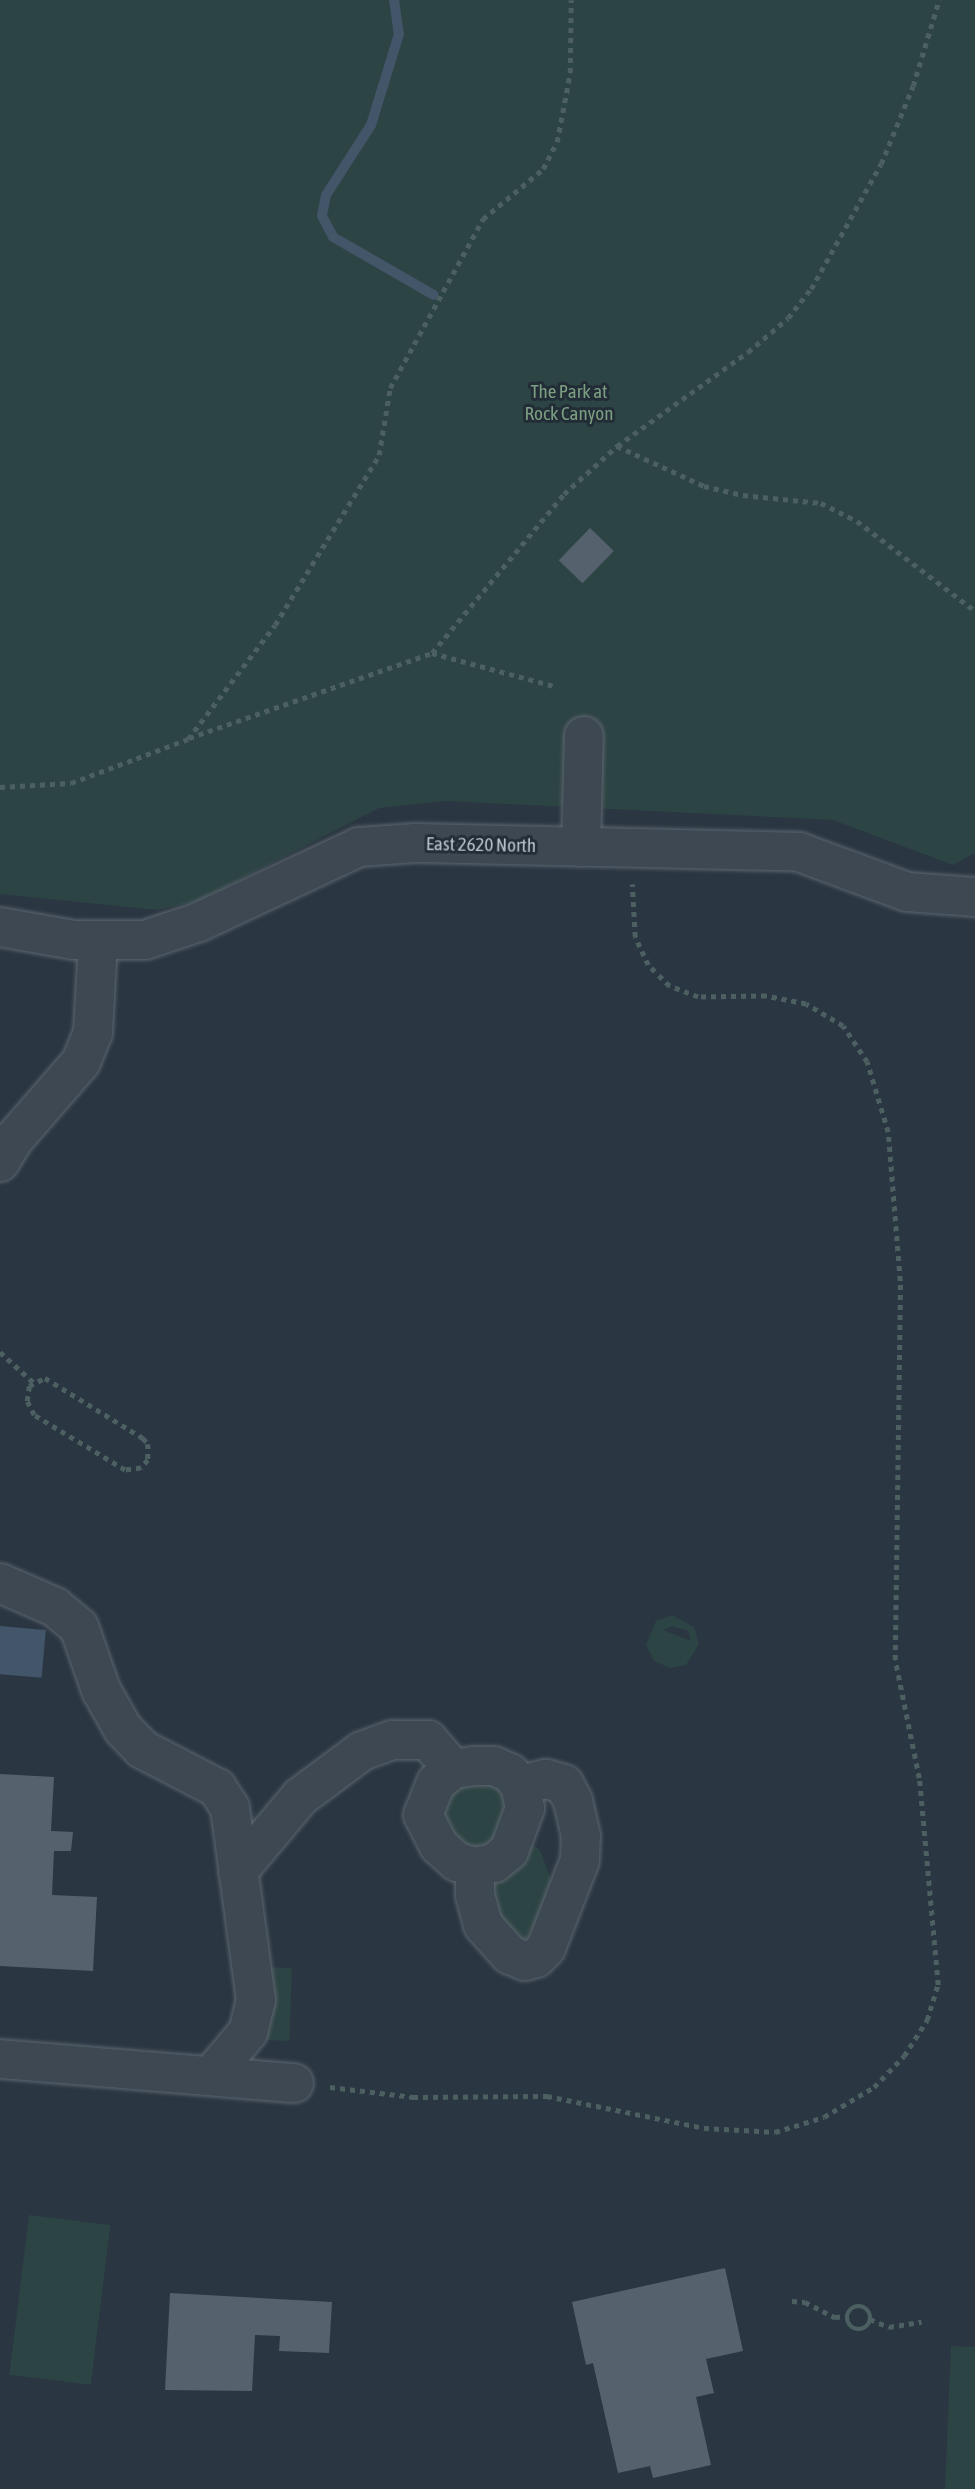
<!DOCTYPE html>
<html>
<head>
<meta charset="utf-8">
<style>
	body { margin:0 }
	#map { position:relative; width:975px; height:2489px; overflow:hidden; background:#2a3642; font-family:"Asap Condensed",sans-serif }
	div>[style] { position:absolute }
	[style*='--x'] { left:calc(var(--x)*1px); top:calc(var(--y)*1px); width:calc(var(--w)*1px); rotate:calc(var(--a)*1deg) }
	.green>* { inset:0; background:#2d4444; transform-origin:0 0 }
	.water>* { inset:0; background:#425569; transform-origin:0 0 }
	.stream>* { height:10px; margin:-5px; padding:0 5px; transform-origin:5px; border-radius:5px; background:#425569 }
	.building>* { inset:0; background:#56616e; transform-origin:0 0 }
	.path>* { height:4.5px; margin-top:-2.25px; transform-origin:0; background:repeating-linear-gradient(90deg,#4d6061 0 5px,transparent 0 10px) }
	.path>.ring { margin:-2.25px; padding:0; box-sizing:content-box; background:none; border:4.5px solid #4d6061; border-radius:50% }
	.roads { filter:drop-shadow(0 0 2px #5d666f) drop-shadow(0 0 2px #5d666f) }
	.minor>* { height:38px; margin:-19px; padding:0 19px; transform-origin:19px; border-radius:19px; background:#3e4852 }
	span { translate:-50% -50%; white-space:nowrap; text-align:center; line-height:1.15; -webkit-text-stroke:6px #232d37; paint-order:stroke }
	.park-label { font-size:19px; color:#7c9f82 }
	.street-label { font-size:19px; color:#bcc3cb }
</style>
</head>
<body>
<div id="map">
	<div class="green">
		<div style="clip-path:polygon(0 0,975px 0,975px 853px,953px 865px,833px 820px,446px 801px,379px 808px,198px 901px,157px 910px,0 894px)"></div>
		<div style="clip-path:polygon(evenodd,672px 1615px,694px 1627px,699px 1644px,686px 1665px,670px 1668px,654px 1661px,646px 1645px,656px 1621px,672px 1615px,672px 1626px,688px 1631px,691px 1641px,663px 1630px,672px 1626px)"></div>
		<div style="clip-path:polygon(500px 1775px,516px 1824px,468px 1859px,433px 1804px,440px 1791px)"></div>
		<div style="clip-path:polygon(523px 1838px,540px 1850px,553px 1885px,534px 1933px,523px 1939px,514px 1938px,505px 1927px,488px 1878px)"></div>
		<div style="left:262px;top:1967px;width:30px;height:73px;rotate:2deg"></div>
		<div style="left:29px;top:2215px;width:82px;height:161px;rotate:7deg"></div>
		<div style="clip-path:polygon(951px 2346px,975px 2347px,975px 2489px,945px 2489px)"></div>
	</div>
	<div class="water">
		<div style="left:0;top:1626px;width:46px;height:48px;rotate:5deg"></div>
	</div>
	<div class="stream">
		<div style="--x:394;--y:0;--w:34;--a:82"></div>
		<div style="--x:399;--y:34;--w:95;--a:107.1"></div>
		<div style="--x:371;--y:125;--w:83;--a:122.7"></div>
		<div style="--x:326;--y:195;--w:21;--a:101"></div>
		<div style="--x:322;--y:216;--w:24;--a:62"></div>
		<div style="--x:333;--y:237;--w:116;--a:29.9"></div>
	</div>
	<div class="building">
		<div style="left:590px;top:528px;width:33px;height:45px;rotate:44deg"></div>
		<div style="clip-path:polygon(0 1774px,54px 1777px,51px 1831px,73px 1832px,71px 1851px,54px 1851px,52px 1895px,97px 1897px,93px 1971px,0 1966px)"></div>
		<div style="clip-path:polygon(725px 2268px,743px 2351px,706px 2359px,714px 2393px,696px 2397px,711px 2465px,653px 2478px,650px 2466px,618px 2473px,593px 2363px,586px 2365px,572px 2302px)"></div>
		<div style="clip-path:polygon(170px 2293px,332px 2302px,329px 2353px,279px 2351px,280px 2336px,255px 2335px,252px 2391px,165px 2390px)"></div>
	</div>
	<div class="path">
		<div style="--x:617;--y:446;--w:161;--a:-35.7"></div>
		<div style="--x:748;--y:352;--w:52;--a:-40.4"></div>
		<div style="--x:788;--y:318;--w:37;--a:-52"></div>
		<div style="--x:811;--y:289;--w:143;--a:-60.8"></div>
		<div style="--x:881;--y:164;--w:84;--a:-67.7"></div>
		<div style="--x:913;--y:86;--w:90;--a:-73.2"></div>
		<div style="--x:432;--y:653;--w:207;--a:-50.3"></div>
		<div style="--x:564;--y:494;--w:72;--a:-42.2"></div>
		<div style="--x:617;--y:446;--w:96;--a:24.7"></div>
		<div style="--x:704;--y:486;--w:40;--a:13"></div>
		<div style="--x:743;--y:495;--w:78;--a:5.9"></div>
		<div style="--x:821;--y:503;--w:40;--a:26.6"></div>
		<div style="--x:857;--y:521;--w:148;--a:37.3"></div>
		<div style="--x:189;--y:738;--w:257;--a:-19.3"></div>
		<div style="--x:432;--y:653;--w:126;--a:15.1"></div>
		<div style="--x:0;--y:787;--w:71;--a:-3.2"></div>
		<div style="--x:71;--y:783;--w:125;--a:-20.6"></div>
		<div style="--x:188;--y:739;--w:143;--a:-52.7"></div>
		<div style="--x:275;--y:625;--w:199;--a:-58.5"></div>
		<div style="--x:379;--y:455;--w:68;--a:-80.7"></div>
		<div style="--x:390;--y:388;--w:193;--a:-61.2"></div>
		<div style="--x:483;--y:219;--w:78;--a:-39.8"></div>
		<div style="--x:543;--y:169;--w:30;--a:-63"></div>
		<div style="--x:557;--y:142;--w:70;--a:-79.3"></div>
		<div style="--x:570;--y:73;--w:73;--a:-89.2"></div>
		<div style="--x:0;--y:1352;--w:45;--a:42.3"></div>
		<div style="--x:45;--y:1378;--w:115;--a:31.5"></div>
		<div style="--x:143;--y:1438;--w:8;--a:50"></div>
		<div style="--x:148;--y:1444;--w:16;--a:90"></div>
		<div style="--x:148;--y:1460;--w:11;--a:131"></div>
		<div style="--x:141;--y:1468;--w:16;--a:173"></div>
		<div style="--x:125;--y:1470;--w:106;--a:-148.9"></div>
		<div style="--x:34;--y:1415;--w:16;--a:-117"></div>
		<div style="--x:27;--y:1401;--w:15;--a:-82"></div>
		<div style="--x:29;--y:1386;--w:18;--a:-27"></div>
		<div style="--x:330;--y:2087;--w:84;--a:6.9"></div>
		<div style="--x:413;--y:2097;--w:134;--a:-0.4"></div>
		<div style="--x:547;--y:2096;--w:160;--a:11.5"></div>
		<div style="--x:704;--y:2128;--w:71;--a:3.2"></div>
		<div style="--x:775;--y:2132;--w:51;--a:-17"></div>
		<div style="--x:824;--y:2117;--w:58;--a:-31"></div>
		<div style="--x:874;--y:2087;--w:43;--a:-45.9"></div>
		<div style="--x:904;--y:2056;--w:43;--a:-57.4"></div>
		<div style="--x:927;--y:2020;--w:37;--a:-73"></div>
		<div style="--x:938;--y:1985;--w:208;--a:-95.2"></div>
		<div style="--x:919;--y:1778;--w:120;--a:-101.5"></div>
		<div style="--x:895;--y:1660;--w:379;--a:-89.2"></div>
		<div style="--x:900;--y:1281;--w:149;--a:-94.6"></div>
		<div style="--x:888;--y:1132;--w:73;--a:-106.7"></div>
		<div style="--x:867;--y:1062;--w:43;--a:-123.7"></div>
		<div style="--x:843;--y:1026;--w:43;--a:-149.3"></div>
		<div style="--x:806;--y:1004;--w:41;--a:-168.7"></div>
		<div style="--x:766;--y:996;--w:68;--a:179.2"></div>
		<div style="--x:698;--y:997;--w:31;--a:-159"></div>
		<div style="--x:669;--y:986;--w:30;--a:-135"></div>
		<div style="--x:648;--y:965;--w:31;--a:-115"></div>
		<div style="--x:635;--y:937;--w:53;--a:-93.2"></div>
		<div style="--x:792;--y:2301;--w:13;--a:4"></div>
		<div style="--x:805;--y:2302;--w:34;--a:27"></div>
		<div style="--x:835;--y:2317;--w:12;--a:-5"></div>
		<div class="ring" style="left:847px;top:2306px;width:19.5px;height:19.5px"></div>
		<div style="--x:870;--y:2319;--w:21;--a:23"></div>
		<div style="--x:889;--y:2327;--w:33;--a:-9"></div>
	</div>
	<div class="roads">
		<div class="minor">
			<div style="--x:581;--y:847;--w:111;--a:-88.5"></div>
			<div style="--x:0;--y:927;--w:75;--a:10"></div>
			<div style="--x:74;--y:940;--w:71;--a:0"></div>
			<div style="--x:145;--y:940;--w:57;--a:-18.4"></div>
			<div style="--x:199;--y:922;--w:177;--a:-25.1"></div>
			<div style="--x:359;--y:847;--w:57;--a:-4"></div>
			<div style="--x:416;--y:843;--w:383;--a:1.3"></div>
			<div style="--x:799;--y:852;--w:115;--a:20.3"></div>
			<div style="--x:907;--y:892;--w:68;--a:4.2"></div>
			<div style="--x:0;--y:1162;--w:27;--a:-59"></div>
			<div style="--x:14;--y:1139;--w:102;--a:-49"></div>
			<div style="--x:81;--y:1062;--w:31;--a:-68"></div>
			<div style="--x:93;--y:1033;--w:93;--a:-86.9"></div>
			<div style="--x:0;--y:1583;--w:60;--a:23.6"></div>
			<div style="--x:55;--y:1607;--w:31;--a:40"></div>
			<div style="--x:79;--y:1627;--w:67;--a:70.8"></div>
			<div style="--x:101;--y:1690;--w:45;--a:60.6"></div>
			<div style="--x:123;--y:1729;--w:28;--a:46"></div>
			<div style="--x:142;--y:1749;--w:85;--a:27.5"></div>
			<div style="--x:217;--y:1788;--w:24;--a:57"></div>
			<div style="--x:230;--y:1808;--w:194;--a:82.3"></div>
			<div style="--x:256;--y:2000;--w:33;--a:104"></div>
			<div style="--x:248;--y:2032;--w:57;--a:130.1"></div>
			<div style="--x:474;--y:1766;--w:20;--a:0"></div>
			<div style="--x:494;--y:1766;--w:17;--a:24"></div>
			<div style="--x:510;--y:1773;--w:16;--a:50"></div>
			<div style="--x:520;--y:1785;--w:24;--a:78"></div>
			<div style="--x:525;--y:1808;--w:46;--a:110.4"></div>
			<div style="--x:509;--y:1851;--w:19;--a:141"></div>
			<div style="--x:494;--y:1863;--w:19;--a:168"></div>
			<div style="--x:475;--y:1867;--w:19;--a:-164"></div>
			<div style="--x:457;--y:1862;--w:24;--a:-138"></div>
			<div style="--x:439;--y:1846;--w:35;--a:-117"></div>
			<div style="--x:423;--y:1815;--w:35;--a:-68"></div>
			<div style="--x:436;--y:1783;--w:22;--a:-39"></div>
			<div style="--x:453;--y:1769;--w:21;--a:-8"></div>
			<div style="--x:475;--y:1867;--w:28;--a:90"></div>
			<div style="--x:475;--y:1895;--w:31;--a:75"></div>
			<div style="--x:483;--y:1925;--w:40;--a:48"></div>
			<div style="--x:510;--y:1955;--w:16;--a:22"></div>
			<div style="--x:525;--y:1961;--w:11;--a:-15"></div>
			<div style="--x:536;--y:1958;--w:14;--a:-45"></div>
			<div style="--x:546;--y:1948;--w:94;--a:-68.9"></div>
			<div style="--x:580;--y:1860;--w:24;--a:-88"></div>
			<div style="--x:581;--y:1836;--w:36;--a:-103"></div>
			<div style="--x:573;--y:1801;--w:19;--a:-118"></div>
			<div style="--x:564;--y:1784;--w:19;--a:-164"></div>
			<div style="--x:546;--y:1779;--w:27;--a:167"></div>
			<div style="--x:238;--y:1871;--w:97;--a:-50"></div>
			<div style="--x:300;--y:1797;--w:77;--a:-36.6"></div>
			<div style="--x:362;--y:1751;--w:33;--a:-20"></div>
			<div style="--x:393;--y:1740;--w:35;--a:0"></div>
			<div style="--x:428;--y:1740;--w:38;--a:49"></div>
			<div style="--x:0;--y:2059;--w:295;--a:4.7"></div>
		</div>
	</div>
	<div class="park-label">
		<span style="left:569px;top:403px">The Park at<br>Rock Canyon</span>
	</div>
	<div class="street-label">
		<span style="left:481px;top:845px;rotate:1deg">East 2620 North</span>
	</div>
</div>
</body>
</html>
